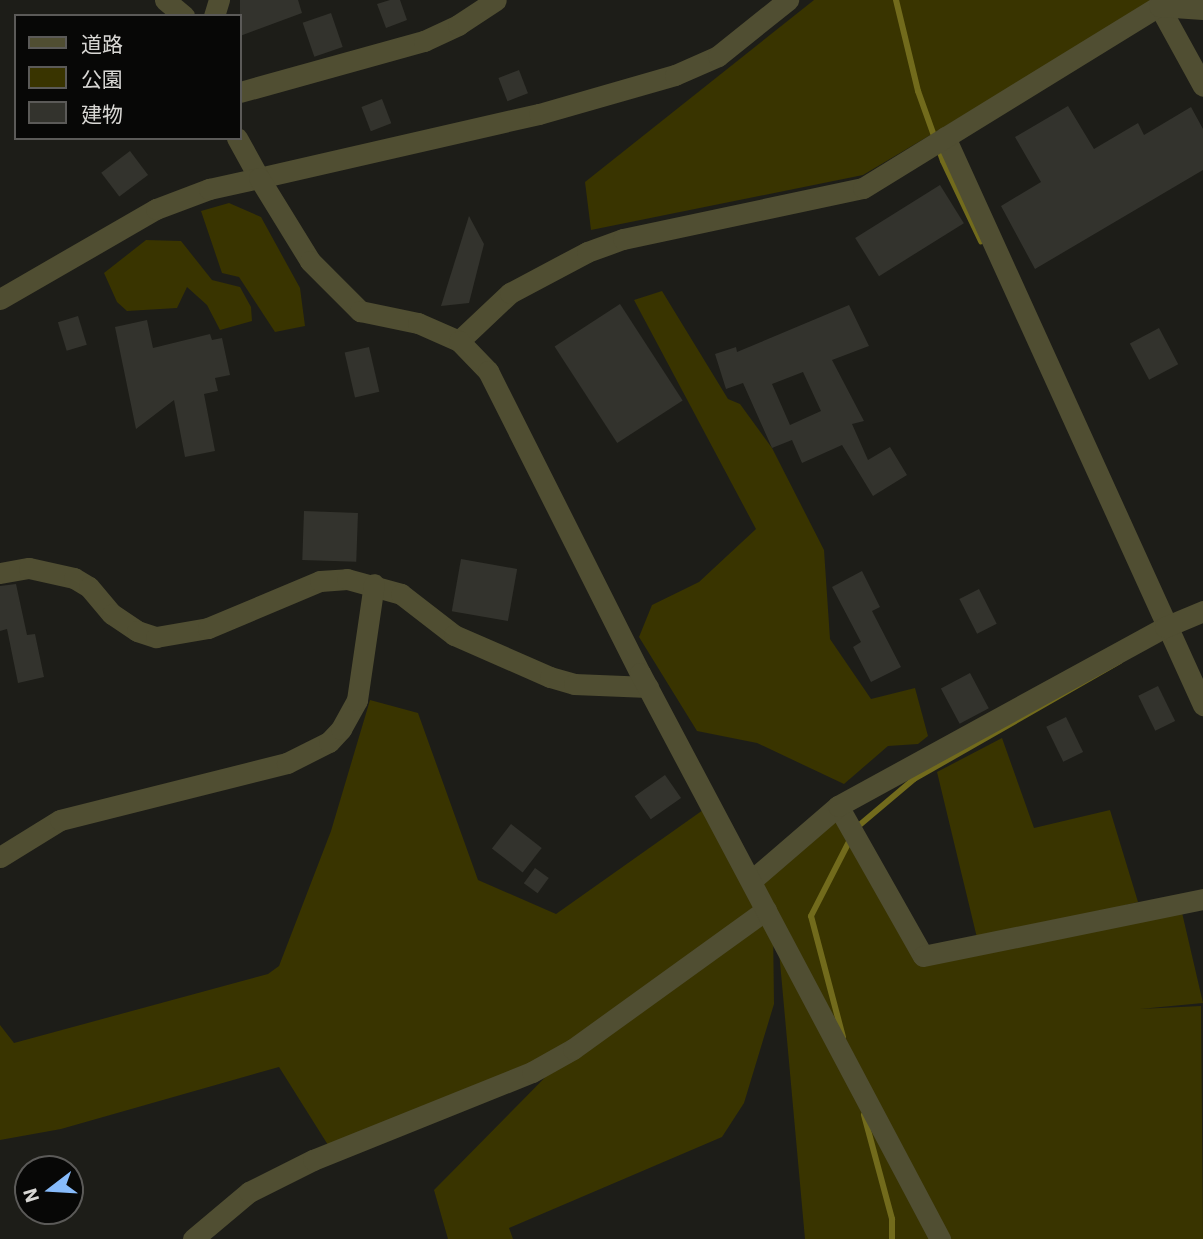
<!DOCTYPE html>
<html>
<head>
<meta charset="utf-8">
<style>
	body { margin:0 }
	#map { position:relative; width:1203px; height:1239px; overflow:hidden; background:#1d1d18; font-family:"IBM Plex Sans","Noto Sans JP",sans-serif }
	div>[style] { position:absolute }
	[style*='--x'] { left:calc(var(--x)*1px); top:calc(var(--y)*1px); width:calc(var(--w)*1px); rotate:calc(var(--a)*1deg) }
	.green>* { inset:0; background:#393400 }
	.stream>* { height:6px; margin:-3px; padding:0 3px; transform-origin:3px; border-radius:3px; background:#726b1c }
	.building>* { inset:0; background:#33332d; transform-origin:0 0 }
	.minor>* { height:21px; margin:-10.5px; padding:0 10.5px; transform-origin:10.5px; border-radius:10.5px; background:#504e32 }
	.tertiary>* { height:21px; margin:-10.5px; padding:0 10.5px; transform-origin:10.5px; border-radius:10.5px; background:#504e32 }
	span { translate:-50% -50%; white-space:nowrap; text-align:center; line-height:1.15; -webkit-text-stroke:5px #070706; paint-order:stroke }
	.legend { position:absolute; left:14px; top:14px; width:228px; height:126px; box-sizing:border-box; background:#070706; border:2px solid #5b5a58; margin:0; padding:9px 12px; list-style:none; font-size:21px; color:#d8d7d4 }
	.legend li { display:flex; align-items:center; gap:14px; height:35px }
	.legend b { width:35px; border:2px solid #5b5a58 }
	.north { position:absolute; left:14px; top:1155px; width:70px; height:70px; box-sizing:border-box; background:#070706; border:2px solid #5b5a58; border-radius:50%; rotate:253deg; font-size:19px; font-weight:700; line-height:28px; text-align:center; color:#d8d7d4 }
	.north::after { content:''; display:block; margin:auto; width:24px; height:32px; background:#87bbfb; clip-path:polygon(50% 0,100% 100%,50% 72%,0 100%) }
</style>
</head>
<body>
<div id="map">
	<div class="green">
		<div style="clip-path:polygon(814px 0,1158px 0,863px 175px,591px 230px,585px 182px)"></div>
		<div style="clip-path:polygon(229px 203px,261px 217px,300px 288px,305px 326px,275px 332px,239px 277px,222px 273px,201px 211px)"></div>
		<div style="clip-path:polygon(146px 240px,181px 241px,212px 280px,240px 287px,251px 307px,252px 321px,220px 330px,207px 305px,187px 287px,177px 308px,127px 311px,117px 302px,104px 273px)"></div>
		<div style="clip-path:polygon(662px 291px,728px 399px,740px 404px,772px 448px,824px 550px,830px 639px,871px 699px,915px 688px,928px 736px,918px 744px,888px 746px,844px 784px,757px 743px,697px 731px,639px 637px,652px 605px,699px 582px,756px 529px,634px 300px)"></div>
		<div style="clip-path:polygon(370px 700px,418px 713px,478px 880px,556px 914px,703px 810px,773px 926px,774px 1004px,744px 1103px,722px 1137px,509px 1228px,513px 1239px,448px 1239px,434px 1190px,571px 1051px,328px 1145px,279px 1067px,61px 1129px,0 1140px,0 1025px,14px 1043px,268px 974px,279px 966px,331px 831px)"></div>
		<div style="clip-path:polygon(1002px 738px,1034px 828px,1110px 810px,1138px 902px,978px 942px,937px 772px)"></div>
		<div style="clip-path:polygon(841px 818px,922px 962px,1180px 904px,1203px 1003px,1140px 1009px,1201px 1006px,1203px 1239px,805px 1239px,776px 918px,761px 880px)"></div>
	</div>
	<div class="stream">
		<div style="--x:896;--y:0;--w:94;--a:76.4"></div>
		<div style="--x:918;--y:91;--w:74;--a:70.3"></div>
		<div style="--x:943;--y:161;--w:89;--a:64.6"></div>
		<div style="--x:856;--y:828;--w:76;--a:-40.2"></div>
		<div style="--x:914;--y:779;--w:237;--a:-29.8"></div>
		<div style="--x:843;--y:1037;--w:125;--a:-104.8"></div>
		<div style="--x:811;--y:916;--w:88;--a:-62.9"></div>
		<div style="--x:864;--y:1115;--w:108;--a:74.9"></div>
		<div style="--x:892;--y:1219;--w:20;--a:90"></div>
	</div>
	<div class="building">
		<div style="clip-path:polygon(240px 0,298px 0,302px 13px,240px 36px)"></div>
		<div style="clip-path:polygon(390px 0,400px 0,407px 20px,386px 28px,377px 4px)"></div>
		<div style="left:331px;top:13px;width:36px;height:30px;rotate:71deg"></div>
		<div style="left:519px;top:70px;width:25px;height:22px;rotate:69deg"></div>
		<div style="left:382px;top:99px;width:26px;height:22px;rotate:69deg"></div>
		<div style="clip-path:polygon(1068px 106px,1094px 149px,1138px 123px,1144px 135px,1191px 107px,1203px 129px,1203px 170px,1035px 269px,1001px 206px,1041px 182px,1015px 137px)"></div>
		<div style="left:130px;top:151px;width:30px;height:36px;rotate:53deg"></div>
		<div style="left:940px;top:185px;width:45px;height:100px;rotate:58deg"></div>
		<div style="clip-path:polygon(469px 216px,484px 244px,469px 303px,441px 306px)"></div>
		<div style="left:620px;top:304px;width:115px;height:78px;rotate:57deg"></div>
		<div style="clip-path:polygon(evenodd,849px 305px,869px 346px,832px 360px,864px 421px,852px 424px,868px 460px,890px 447px,907px 475px,873px 496px,842px 445px,802px 463px,792px 440px,772px 448px,743px 383px,726px 389px,715px 354px,736px 347px,737px 352px,849px 305px,803px 372px,821px 411px,790px 425px,772px 384px,803px 372px)"></div>
		<div style="left:78px;top:316px;width:30px;height:21px;rotate:73deg"></div>
		<div style="clip-path:polygon(147px 320px,153px 348px,210px 334px,212px 340px,222px 338px,230px 375px,215px 378px,218px 391px,204px 394px,215px 451px,185px 457px,174px 400px,136px 429px,115px 327px)"></div>
		<div style="left:1159px;top:328px;width:41px;height:33px;rotate:62deg"></div>
		<div style="left:369px;top:347px;width:46px;height:25px;rotate:77deg"></div>
		<div style="left:304px;top:511px;width:54px;height:49px;rotate:2deg"></div>
		<div style="left:461px;top:559px;width:57px;height:53px;rotate:10deg"></div>
		<div style="clip-path:polygon(862px 571px,880px 607px,872px 611px,901px 667px,871px 682px,853px 647px,861px 642px,832px 587px)"></div>
		<div style="clip-path:polygon(16px 584px,27px 635px,35px 634px,44px 677px,18px 683px,7px 629px,0 631px,0 586px)"></div>
		<div style="left:979px;top:589px;width:39px;height:22px;rotate:63deg"></div>
		<div style="left:970px;top:673px;width:40px;height:33px;rotate:62deg"></div>
		<div style="left:1158px;top:686px;width:39px;height:22px;rotate:64deg"></div>
		<div style="left:1066px;top:717px;width:39px;height:22px;rotate:64deg"></div>
		<div style="left:665px;top:775px;width:28px;height:37px;rotate:55deg"></div>
		<div style="left:511px;top:824px;width:39px;height:31px;rotate:38deg"></div>
		<div style="left:535px;top:868px;width:17px;height:19px;rotate:36deg"></div>
	</div>
	<div class="minor">
		<div style="--x:165;--y:0;--w:25;--a:40"></div>
		<div style="--x:1159;--y:6;--w:91;--a:61.2"></div>
		<div style="--x:240;--y:92;--w:191;--a:-15.5"></div>
		<div style="--x:424;--y:41;--w:38;--a:-25"></div>
		<div style="--x:458;--y:25;--w:45;--a:-33.3"></div>
		<div style="--x:945;--y:137;--w:624;--a:65.57"></div>
		<div style="--x:259;--y:178;--w:287;--a:-12.9"></div>
		<div style="--x:539;--y:114;--w:141;--a:-16"></div>
		<div style="--x:675;--y:75;--w:47;--a:-23.8"></div>
		<div style="--x:718;--y:56;--w:90;--a:-38.7"></div>
		<div style="--x:459;--y:341;--w:70;--a:-43.3"></div>
		<div style="--x:510;--y:293;--w:87;--a:-28"></div>
		<div style="--x:587;--y:252;--w:38;--a:-20"></div>
		<div style="--x:623;--y:239;--w:245;--a:-12"></div>
		<div style="--x:863;--y:188;--w:347;--a:-31.6"></div>
		<div style="--x:1159;--y:6;--w:44;--a:3.9"></div>
		<div style="--x:0;--y:573;--w:29;--a:-10"></div>
		<div style="--x:29;--y:568;--w:46;--a:12.5"></div>
		<div style="--x:74;--y:578;--w:17;--a:31"></div>
		<div style="--x:89;--y:587;--w:35;--a:50"></div>
		<div style="--x:112;--y:614;--w:30;--a:34"></div>
		<div style="--x:137;--y:631;--w:20;--a:18"></div>
		<div style="--x:156;--y:637;--w:53;--a:-9.8"></div>
		<div style="--x:208;--y:628;--w:121;--a:-22.8"></div>
		<div style="--x:320;--y:581;--w:27;--a:-4"></div>
		<div style="--x:347;--y:579;--w:56;--a:15.5"></div>
		<div style="--x:401;--y:594;--w:67;--a:37.7"></div>
		<div style="--x:454;--y:635;--w:105;--a:23.6"></div>
		<div style="--x:550;--y:677;--w:25;--a:16"></div>
		<div style="--x:574;--y:684;--w:74;--a:2.3"></div>
		<div style="--x:838;--y:806;--w:172;--a:60.5"></div>
		<div style="--x:923;--y:956;--w:286;--a:-11.5"></div>
		<div style="--x:0;--y:857;--w:70;--a:-31.7"></div>
		<div style="--x:60;--y:820;--w:234;--a:-14.1"></div>
		<div style="--x:287;--y:763;--w:47;--a:-26.6"></div>
		<div style="--x:329;--y:742;--w:18;--a:-47"></div>
		<div style="--x:341;--y:729;--w:33;--a:-61"></div>
		<div style="--x:357;--y:700;--w:117;--a:-81.7"></div>
		<div style="--x:752;--y:880;--w:113;--a:-40.7"></div>
		<div style="--x:838;--y:806;--w:373;--a:-28.7"></div>
		<div style="--x:1165;--y:627;--w:41;--a:-22.8"></div>
		<div style="--x:193;--y:1239;--w:73;--a:-40"></div>
		<div style="--x:249;--y:1192;--w:72;--a:-26.6"></div>
		<div style="--x:313;--y:1160;--w:236;--a:-21.9"></div>
		<div style="--x:532;--y:1072;--w:47;--a:-29.3"></div>
		<div style="--x:573;--y:1049;--w:238;--a:-35.8"></div>
	</div>
	<div class="tertiary">
		<div style="--x:214;--y:16;--w:17;--a:-73"></div>
		<div style="--x:237;--y:138;--w:46;--a:61.2"></div>
		<div style="--x:0;--y:299;--w:180;--a:-30"></div>
		<div style="--x:156;--y:209;--w:57;--a:-20.7"></div>
		<div style="--x:209;--y:189;--w:51;--a:-12.4"></div>
		<div style="--x:259;--y:178;--w:97;--a:58.4"></div>
		<div style="--x:310;--y:261;--w:71;--a:45"></div>
		<div style="--x:360;--y:311;--w:59;--a:11.7"></div>
		<div style="--x:418;--y:323;--w:45;--a:23.7"></div>
		<div style="--x:459;--y:341;--w:42;--a:46"></div>
		<div style="--x:488;--y:371;--w:338;--a:63.3"></div>
		<div style="--x:640;--y:673;--w:641;--a:62.07"></div>
	</div>
	<ul class="legend">
	<li><b style="height:9px;background:#504e32"></b>道路</li>
	<li><b style="height:19px;background:#393400"></b>公園</li>
	<li><b style="height:19px;background:#33332d"></b>建物</li>
	</ul>
	<div class="north">N</div>
</div>
</body>
</html>
